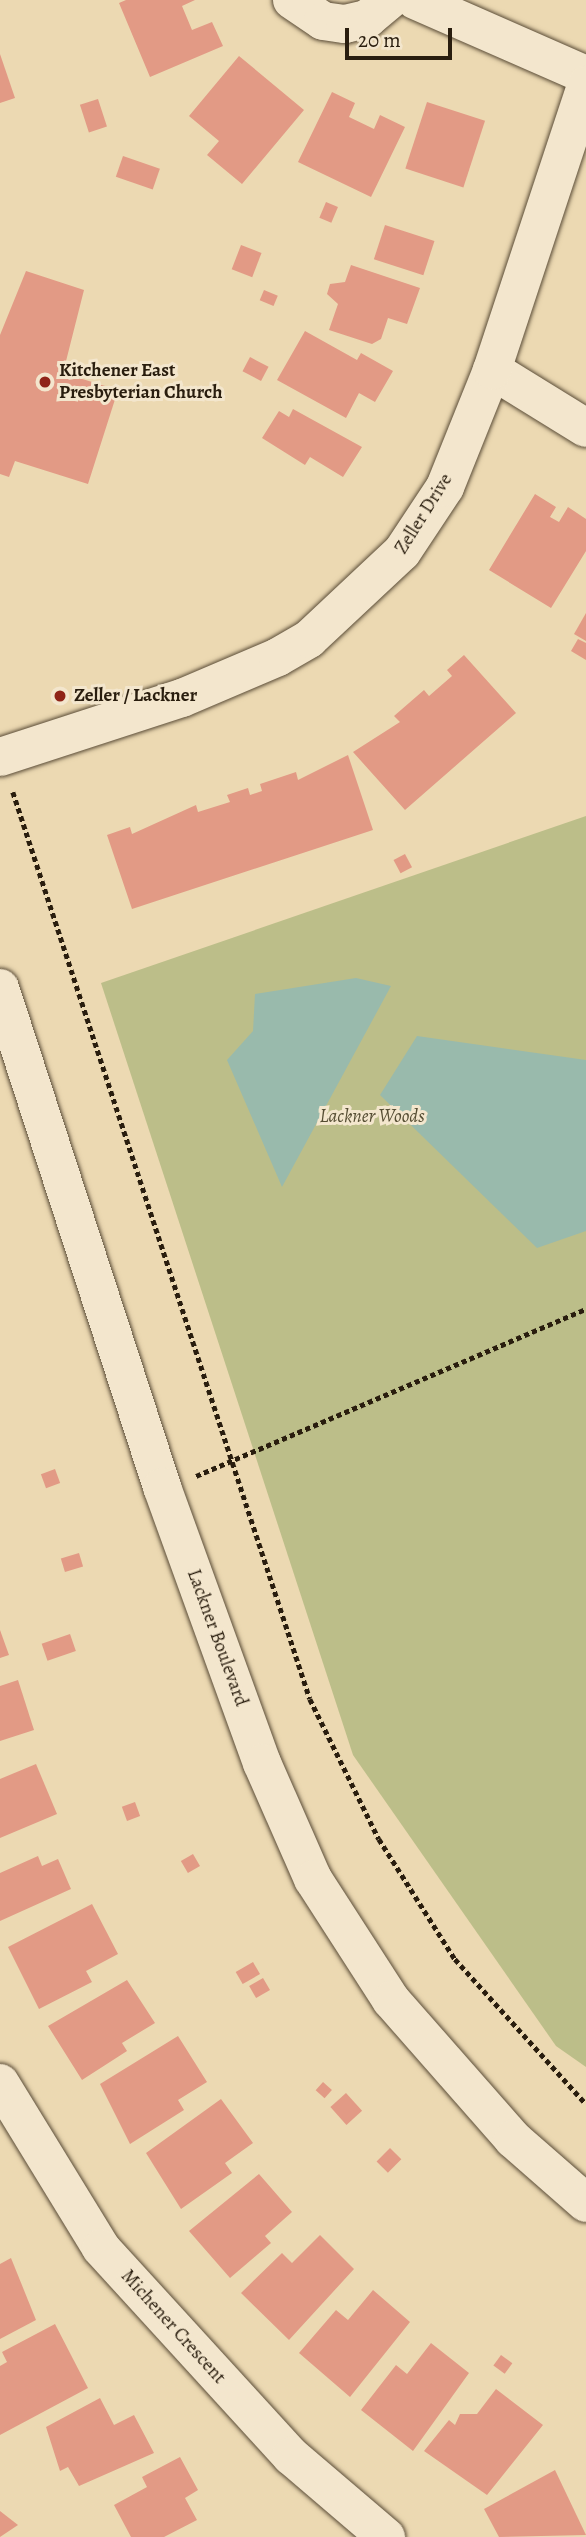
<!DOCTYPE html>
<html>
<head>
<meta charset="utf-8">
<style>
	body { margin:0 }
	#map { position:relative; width:586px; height:2537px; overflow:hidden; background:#ecd9b2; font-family:Alegreya,serif }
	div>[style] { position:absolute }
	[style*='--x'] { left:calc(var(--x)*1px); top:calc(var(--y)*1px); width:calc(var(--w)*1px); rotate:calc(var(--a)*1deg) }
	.green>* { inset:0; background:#bcbe89 }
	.water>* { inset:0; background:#99baac }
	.building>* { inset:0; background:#e29a85; transform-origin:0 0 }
	.path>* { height:4.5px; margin-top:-2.25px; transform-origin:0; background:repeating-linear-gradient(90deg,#291d0e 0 5px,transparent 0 8.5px) }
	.roads { filter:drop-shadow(0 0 2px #5a4c37) drop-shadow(0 0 2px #5a4c37) }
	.minor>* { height:38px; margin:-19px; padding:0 19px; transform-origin:19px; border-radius:19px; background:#f3e6cd }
	.tertiary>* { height:38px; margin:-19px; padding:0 19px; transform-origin:19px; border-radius:19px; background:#f3e6cd }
	.secondary>* { height:38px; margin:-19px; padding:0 19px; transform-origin:19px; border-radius:19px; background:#f3e6cd }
	.dots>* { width:19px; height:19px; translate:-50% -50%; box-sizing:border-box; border:4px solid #f3e6cd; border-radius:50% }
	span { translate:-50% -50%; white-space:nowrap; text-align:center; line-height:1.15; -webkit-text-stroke:6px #f3e6cd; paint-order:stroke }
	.poi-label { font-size:19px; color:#291d0e; font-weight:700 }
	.left { translate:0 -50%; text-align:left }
	.street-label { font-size:19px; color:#291d0e }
	.park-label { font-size:19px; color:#554d33; font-style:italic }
	.scale { position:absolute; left:345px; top:28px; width:107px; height:32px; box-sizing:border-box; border:4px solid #291d0e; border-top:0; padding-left:9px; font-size:21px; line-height:24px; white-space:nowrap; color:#291d0e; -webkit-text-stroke:5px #f3e6cd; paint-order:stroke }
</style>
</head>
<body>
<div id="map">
	<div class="green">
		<div style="clip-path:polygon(586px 816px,586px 2067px,556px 2046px,353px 1755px,101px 983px)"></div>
	</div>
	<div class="water">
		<div style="clip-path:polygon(356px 978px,391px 986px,282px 1187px,227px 1060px,253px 1031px,255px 994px)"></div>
		<div style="clip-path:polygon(417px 1036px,586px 1060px,586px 1231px,537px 1248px,380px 1095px)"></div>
	</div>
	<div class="building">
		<div style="clip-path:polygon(126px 0,195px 0,182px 6px,192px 30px,212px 22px,223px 46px,150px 77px,119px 3px)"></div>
		<div style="clip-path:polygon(0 54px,15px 98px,0 103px)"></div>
		<div style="clip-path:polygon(239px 56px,304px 110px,242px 184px,207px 155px,219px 141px,189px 116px)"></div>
		<div style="clip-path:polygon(332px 92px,355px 103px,349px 117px,374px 129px,380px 115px,405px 127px,371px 197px,298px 162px)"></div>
		<div style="left:98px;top:99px;width:29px;height:19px;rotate:72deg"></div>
		<div style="left:427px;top:102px;width:61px;height:70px;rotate:18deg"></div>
		<div style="left:123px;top:156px;width:39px;height:22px;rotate:19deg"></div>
		<div style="left:326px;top:202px;width:13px;height:17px;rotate:23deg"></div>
		<div style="left:385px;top:225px;width:52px;height:36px;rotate:18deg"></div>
		<div style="left:241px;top:245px;width:22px;height:26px;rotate:21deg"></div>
		<div style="clip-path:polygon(351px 265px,420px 288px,407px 324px,388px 318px,381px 339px,372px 344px,329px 330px,338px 304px,327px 294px,330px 284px,345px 282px)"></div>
		<div style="clip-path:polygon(26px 271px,84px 290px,63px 373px,118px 390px,88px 484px,15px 461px,9px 477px,0 474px,0 335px)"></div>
		<div style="left:264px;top:290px;width:15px;height:11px;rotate:23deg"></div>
		<div style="clip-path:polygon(305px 331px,357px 360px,361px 353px,393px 371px,375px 402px,359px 393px,346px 418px,277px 380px)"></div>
		<div style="left:250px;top:357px;width:21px;height:16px;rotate:28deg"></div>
		<div style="clip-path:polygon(293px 409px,362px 447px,343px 477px,310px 457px,305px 465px,262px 438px,279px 411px,289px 417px)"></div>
		<div style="clip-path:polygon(535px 494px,556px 507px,550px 517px,559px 522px,568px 507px,586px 519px,586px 551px,551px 608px,489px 570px)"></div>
		<div style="clip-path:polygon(586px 613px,586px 641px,574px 634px)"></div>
		<div style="clip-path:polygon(578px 639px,586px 643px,586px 660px,571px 651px)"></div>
		<div style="clip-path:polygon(464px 655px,516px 713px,405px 810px,353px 752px,400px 722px,394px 716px,424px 690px,429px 696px,452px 676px,447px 670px)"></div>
		<div style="clip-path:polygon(348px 755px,373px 830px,132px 909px,107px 835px,130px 827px,132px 834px,196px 805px,198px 812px,230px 802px,227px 795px,248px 788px,250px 795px,262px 791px,260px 784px,296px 772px,298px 780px)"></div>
		<div style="left:405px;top:854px;width:15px;height:13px;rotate:62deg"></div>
		<div style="left:55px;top:1469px;width:15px;height:15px;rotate:70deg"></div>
		<div style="left:79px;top:1553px;width:14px;height:19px;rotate:73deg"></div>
		<div style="clip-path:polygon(0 1630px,9px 1655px,0 1658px)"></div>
		<div style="left:70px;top:1634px;width:18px;height:30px;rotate:71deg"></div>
		<div style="clip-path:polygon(18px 1680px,34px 1730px,0 1741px,0 1686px)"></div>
		<div style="clip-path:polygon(36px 1764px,57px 1814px,0 1838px,0 1779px)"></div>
		<div style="left:135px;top:1802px;width:15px;height:14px;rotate:70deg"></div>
		<div style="left:193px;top:1854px;width:14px;height:14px;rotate:60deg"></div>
		<div style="clip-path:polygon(38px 1856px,42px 1866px,58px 1859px,71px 1889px,0 1921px,0 1873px)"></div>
		<div style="clip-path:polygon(92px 1904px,118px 1954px,86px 1971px,92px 1982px,39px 2009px,8px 1947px)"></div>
		<div style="left:253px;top:1962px;width:14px;height:20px;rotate:60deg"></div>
		<div style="left:263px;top:1978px;width:14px;height:16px;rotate:60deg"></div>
		<div style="clip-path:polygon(127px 1980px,155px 2023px,122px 2043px,127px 2051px,82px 2080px,48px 2026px)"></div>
		<div style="clip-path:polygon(178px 2036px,207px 2082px,178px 2100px,184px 2110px,130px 2144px,100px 2084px)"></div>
		<div style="left:323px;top:2082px;width:12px;height:11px;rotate:42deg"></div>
		<div style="left:346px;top:2093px;width:24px;height:21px;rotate:48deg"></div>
		<div style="clip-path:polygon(221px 2099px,253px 2143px,225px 2163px,232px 2173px,181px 2209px,146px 2153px)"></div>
		<div style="left:390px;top:2148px;width:16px;height:19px;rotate:45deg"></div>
		<div style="clip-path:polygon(259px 2174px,292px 2212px,265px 2236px,271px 2243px,230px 2278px,189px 2231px)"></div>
		<div style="clip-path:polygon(320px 2235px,354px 2269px,289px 2340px,241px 2293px,282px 2253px,292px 2263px)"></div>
		<div style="clip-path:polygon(11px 2258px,36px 2320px,0 2339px,0 2264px)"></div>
		<div style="clip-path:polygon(373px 2290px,410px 2322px,350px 2397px,299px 2353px,336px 2310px,348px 2320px)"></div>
		<div style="clip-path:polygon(55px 2324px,88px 2388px,0 2435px,0 2366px,7px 2362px,2px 2352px)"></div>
		<div style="clip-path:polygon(431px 2343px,469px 2373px,413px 2451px,361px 2410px,396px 2365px,407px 2374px)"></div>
		<div style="left:501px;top:2355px;width:14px;height:13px;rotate:36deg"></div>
		<div style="clip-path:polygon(496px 2389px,543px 2425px,487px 2495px,424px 2451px,449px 2420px,455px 2425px,460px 2414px,477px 2414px)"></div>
		<div style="clip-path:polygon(100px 2398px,114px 2425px,134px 2415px,154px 2453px,79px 2486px,68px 2467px,60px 2471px,46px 2427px)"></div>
		<div style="clip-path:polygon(180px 2457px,198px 2490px,185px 2498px,197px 2520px,164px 2537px,131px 2537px,114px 2505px,147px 2487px,142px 2477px)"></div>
		<div style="clip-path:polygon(555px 2470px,586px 2535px,499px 2537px,484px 2509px)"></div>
		<div style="clip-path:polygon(0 2511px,18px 2525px,0 2537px)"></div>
	</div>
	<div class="path">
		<div style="--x:13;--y:792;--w:954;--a:71.87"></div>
		<div style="--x:310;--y:1699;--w:156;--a:63.8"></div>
		<div style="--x:379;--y:1839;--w:142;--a:57.7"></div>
		<div style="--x:455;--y:1959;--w:195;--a:47.9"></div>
		<div style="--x:196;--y:1476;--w:424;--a:-23.2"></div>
	</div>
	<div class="roads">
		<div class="minor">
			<div style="--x:292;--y:0;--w:37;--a:34"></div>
			<div style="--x:323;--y:21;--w:22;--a:8"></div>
			<div style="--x:345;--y:24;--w:23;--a:-13"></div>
			<div style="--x:367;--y:19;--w:30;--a:-40"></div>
			<div style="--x:415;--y:0;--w:187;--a:23.7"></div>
			<div style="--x:492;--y:370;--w:110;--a:31.7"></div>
			<div style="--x:0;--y:2083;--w:193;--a:58.5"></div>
			<div style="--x:101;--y:2248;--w:282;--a:47.6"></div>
			<div style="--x:291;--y:2456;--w:125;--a:40.5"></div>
		</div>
		<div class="tertiary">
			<div style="--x:0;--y:757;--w:191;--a:-18"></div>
			<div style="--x:182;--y:698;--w:104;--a:-23.1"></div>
			<div style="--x:278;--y:657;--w:36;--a:-30"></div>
			<div style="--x:309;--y:639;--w:127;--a:-43.1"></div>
			<div style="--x:402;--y:552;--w:78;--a:-56.5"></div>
			<div style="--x:445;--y:487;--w:126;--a:-68.1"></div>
			<div style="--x:492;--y:370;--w:300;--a:-71.7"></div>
		</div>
		<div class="secondary">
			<div style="--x:0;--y:988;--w:525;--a:72.01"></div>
			<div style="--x:162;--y:1487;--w:294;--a:70.1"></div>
			<div style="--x:262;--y:1763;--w:127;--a:66.3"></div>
			<div style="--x:313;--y:1879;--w:144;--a:57.2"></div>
			<div style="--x:391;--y:2000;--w:185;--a:48.7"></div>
			<div style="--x:513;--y:2139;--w:97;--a:41.2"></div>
		</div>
	</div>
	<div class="dots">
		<div style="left:45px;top:382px;background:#8f2418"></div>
		<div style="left:60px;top:696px;background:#8f2418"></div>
	</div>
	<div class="poi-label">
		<span class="left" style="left:59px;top:382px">Kitchener East<br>Presbyterian Church</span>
		<span class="left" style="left:74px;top:696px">Zeller / Lackner</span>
	</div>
	<div class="street-label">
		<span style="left:424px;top:514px;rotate:-58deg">Zeller Drive</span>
		<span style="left:217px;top:1638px;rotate:70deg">Lackner Boulevard</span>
		<span style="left:173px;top:2327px;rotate:48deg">Michener Crescent</span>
	</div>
	<div class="park-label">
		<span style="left:372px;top:1117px">Lackner Woods</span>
	</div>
	<div class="scale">20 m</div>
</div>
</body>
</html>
